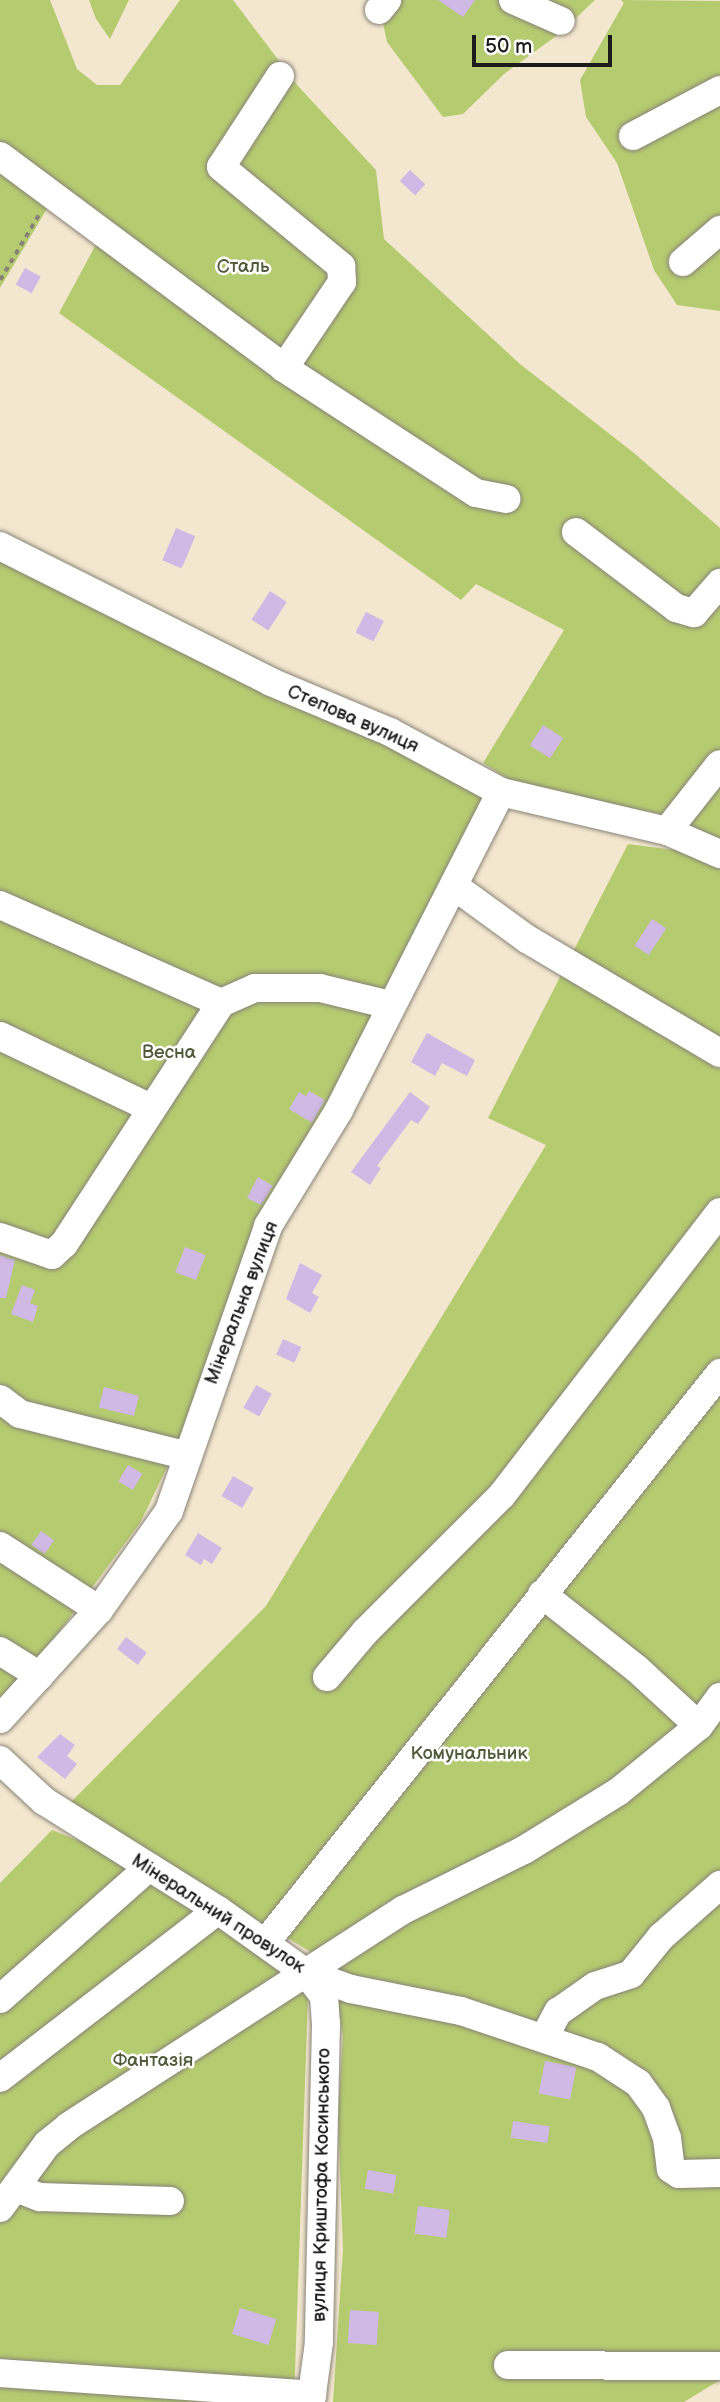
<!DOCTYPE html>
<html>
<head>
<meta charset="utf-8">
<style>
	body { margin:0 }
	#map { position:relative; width:720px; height:2402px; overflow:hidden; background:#f3e7cf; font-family:"Balsamiq Sans",sans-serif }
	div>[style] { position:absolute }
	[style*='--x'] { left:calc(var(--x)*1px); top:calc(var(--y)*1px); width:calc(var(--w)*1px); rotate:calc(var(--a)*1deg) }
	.green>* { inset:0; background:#b5cb70 }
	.building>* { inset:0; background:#d0b9e4; transform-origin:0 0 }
	.path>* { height:3.5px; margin-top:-1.75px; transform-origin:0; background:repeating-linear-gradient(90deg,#888276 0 5px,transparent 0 10px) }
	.roads { filter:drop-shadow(0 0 2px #888276) drop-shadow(0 0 2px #888276) }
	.minor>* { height:28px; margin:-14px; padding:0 14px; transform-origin:14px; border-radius:14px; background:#fff }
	span { translate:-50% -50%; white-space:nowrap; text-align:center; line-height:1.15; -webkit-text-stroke:5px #fff; paint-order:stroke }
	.park-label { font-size:19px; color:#525939 }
	.street-label { font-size:19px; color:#1c1c1c }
	.scale { position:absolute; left:472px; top:35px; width:140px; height:32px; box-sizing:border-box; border:4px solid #1c1c1c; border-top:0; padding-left:9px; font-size:21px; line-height:24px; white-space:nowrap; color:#1c1c1c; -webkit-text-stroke:5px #fff; paint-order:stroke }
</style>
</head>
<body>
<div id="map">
	<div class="green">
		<div style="clip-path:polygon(0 0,50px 0,77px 69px,97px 85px,120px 85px,180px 0,233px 0,298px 86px,376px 170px,384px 239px,520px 364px,634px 453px,720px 528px,720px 841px,661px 814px,518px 785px,483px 763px,564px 630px,476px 584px,461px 600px,59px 313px,100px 237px,51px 202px,0 288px)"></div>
		<div style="clip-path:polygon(89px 0,129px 0,110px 39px,96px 19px)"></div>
		<div style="clip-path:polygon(393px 0,595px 0,559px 34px,504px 74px,463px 114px,443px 117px,387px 42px,381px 14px)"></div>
		<div style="clip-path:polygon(621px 0,720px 1px,720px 311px,677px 305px,654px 270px,617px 163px,586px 117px,580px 80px,624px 3px)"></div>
		<div style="clip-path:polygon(0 557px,492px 795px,140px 1523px,45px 1651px,0 1702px)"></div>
		<div style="clip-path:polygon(628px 844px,689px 852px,720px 867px,720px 2380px,684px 2402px,333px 2402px,343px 2249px,338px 2118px,343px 2036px,331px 1964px,67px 1806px,266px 1606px,546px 1145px,488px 1118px)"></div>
		<div style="clip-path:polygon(52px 1830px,127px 1860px,268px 1953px,308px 1995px,294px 2402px,0 2402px,0 1883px)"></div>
	</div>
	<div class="building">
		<div style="clip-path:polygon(438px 0,475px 0,463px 17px)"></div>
		<div style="left:410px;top:170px;width:21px;height:15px;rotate:43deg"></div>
		<div style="left:25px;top:268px;width:18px;height:19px;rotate:29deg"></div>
		<div style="left:176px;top:528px;width:21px;height:35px;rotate:23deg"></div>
		<div style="left:270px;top:591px;width:20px;height:34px;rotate:33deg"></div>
		<div style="left:366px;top:612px;width:20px;height:23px;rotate:27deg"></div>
		<div style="left:543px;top:725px;width:24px;height:24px;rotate:33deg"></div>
		<div style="left:652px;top:919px;width:17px;height:32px;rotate:33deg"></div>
		<div style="clip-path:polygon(427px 1033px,475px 1060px,467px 1076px,442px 1063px,435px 1076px,411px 1062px)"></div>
		<div style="clip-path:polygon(309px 1091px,325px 1100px,312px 1123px,289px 1109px,299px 1092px,306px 1096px)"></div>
		<div style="clip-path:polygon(410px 1092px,430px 1107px,418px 1124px,411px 1120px,377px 1166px,381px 1168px,370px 1185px,351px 1172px)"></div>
		<div style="clip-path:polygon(258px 1177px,273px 1186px,261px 1205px,247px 1198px)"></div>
		<div style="left:185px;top:1247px;width:22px;height:27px;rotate:21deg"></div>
		<div style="clip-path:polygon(0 1255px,15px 1260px,6px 1298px,0 1298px)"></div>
		<div style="clip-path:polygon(300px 1263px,322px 1275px,312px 1293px,319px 1297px,310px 1313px,286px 1299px)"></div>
		<div style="clip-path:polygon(22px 1285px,35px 1290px,30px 1303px,38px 1306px,33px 1322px,11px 1314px)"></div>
		<div style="left:283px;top:1339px;width:20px;height:17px;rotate:24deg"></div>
		<div style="left:256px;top:1385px;width:18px;height:26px;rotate:29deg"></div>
		<div style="left:104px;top:1387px;width:36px;height:21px;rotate:14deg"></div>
		<div style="left:128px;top:1465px;width:17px;height:19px;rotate:31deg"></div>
		<div style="left:233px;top:1476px;width:24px;height:23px;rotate:30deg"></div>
		<div style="left:41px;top:1531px;width:16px;height:17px;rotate:35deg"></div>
		<div style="clip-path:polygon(198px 1533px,222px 1548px,212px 1564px,204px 1559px,201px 1565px,185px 1555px)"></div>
		<div style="left:126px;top:1637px;width:26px;height:15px;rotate:37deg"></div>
		<div style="clip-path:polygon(60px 1734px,75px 1745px,67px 1756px,77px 1764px,65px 1779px,37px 1757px)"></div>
		<div style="left:545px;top:2061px;width:32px;height:33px;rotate:11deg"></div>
		<div style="left:513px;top:2121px;width:37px;height:17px;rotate:8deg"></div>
		<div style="left:368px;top:2170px;width:29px;height:19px;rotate:10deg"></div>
		<div style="left:418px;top:2206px;width:32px;height:28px;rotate:7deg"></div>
		<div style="left:240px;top:2308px;width:38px;height:27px;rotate:17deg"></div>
		<div style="left:350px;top:2310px;width:29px;height:33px;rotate:4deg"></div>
	</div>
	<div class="path">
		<div style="--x:0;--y:280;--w:78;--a:-59.2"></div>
	</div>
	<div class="roads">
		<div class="minor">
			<div style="--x:513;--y:0;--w:52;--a:23.6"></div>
			<div style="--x:379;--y:10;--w:13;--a:-51"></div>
			<div style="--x:280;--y:76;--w:108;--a:123"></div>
			<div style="--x:221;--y:167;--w:156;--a:39.5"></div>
			<div style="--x:341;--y:266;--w:16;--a:86"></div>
			<div style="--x:342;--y:282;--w:104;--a:124"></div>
			<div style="--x:633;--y:136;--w:98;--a:-27.9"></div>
			<div style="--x:0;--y:156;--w:354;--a:36.7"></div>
			<div style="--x:284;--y:368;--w:229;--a:33.1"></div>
			<div style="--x:476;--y:493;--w:31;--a:11"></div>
			<div style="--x:683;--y:262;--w:49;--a:-40.9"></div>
			<div style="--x:576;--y:532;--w:126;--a:37.2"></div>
			<div style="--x:676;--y:608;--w:19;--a:16"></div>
			<div style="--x:694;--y:613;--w:40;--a:-49"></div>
			<div style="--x:0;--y:546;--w:303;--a:26.6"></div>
			<div style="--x:271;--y:682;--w:129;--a:22.8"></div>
			<div style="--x:390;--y:732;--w:126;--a:28.4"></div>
			<div style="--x:501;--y:792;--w:171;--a:13.2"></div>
			<div style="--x:667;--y:831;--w:58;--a:23.5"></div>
			<div style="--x:667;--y:831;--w:85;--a:-51.7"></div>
			<div style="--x:454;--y:886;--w:90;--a:36"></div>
			<div style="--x:527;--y:939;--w:224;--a:30.6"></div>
			<div style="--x:0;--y:905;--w:242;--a:23.9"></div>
			<div style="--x:0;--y:1036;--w:165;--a:25.5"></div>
			<div style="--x:0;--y:1237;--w:55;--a:19.1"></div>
			<div style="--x:52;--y:1255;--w:16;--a:-43"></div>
			<div style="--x:64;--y:1244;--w:288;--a:-56.9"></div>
			<div style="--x:221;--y:1003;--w:37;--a:-24"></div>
			<div style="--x:255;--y:988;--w:65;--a:0"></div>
			<div style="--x:320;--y:988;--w:73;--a:13.5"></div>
			<div style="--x:0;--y:1399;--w:25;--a:37"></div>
			<div style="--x:20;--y:1414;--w:173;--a:14"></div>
			<div style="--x:0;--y:1546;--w:118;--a:32.9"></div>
			<div style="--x:542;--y:1594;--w:121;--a:38.3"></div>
			<div style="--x:637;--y:1669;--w:84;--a:42.6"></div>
			<div style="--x:0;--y:1651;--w:47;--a:32"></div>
			<div style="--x:327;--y:1677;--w:59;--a:-49.8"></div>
			<div style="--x:365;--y:1632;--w:194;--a:-45"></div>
			<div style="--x:502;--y:1495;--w:357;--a:-52.4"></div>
			<div style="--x:0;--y:1719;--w:147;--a:-47.8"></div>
			<div style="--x:99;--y:1610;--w:121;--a:-54.7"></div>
			<div style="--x:169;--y:1511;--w:302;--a:-70.8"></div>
			<div style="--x:268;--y:1226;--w:136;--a:-58.5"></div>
			<div style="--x:339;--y:1110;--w:357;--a:-63"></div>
			<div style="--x:0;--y:1760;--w:60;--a:43"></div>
			<div style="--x:44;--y:1801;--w:205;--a:32.1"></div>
			<div style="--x:218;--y:1910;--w:108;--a:35.6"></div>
			<div style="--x:306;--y:1973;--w:48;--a:19.6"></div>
			<div style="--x:351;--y:1989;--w:112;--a:11.3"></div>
			<div style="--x:461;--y:2011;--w:145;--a:18.6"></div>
			<div style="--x:598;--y:2057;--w:48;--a:33"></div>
			<div style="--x:638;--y:2083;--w:31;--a:54"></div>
			<div style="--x:656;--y:2108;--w:32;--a:70"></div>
			<div style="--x:667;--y:2138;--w:31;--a:83"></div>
			<div style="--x:671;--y:2169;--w:9;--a:32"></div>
			<div style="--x:679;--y:2174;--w:41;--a:-1.4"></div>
			<div style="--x:266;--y:1942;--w:728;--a:-51.41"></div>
			<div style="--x:306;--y:1973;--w:29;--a:52"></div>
			<div style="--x:324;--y:1996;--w:28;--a:86"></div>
			<div style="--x:326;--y:2024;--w:318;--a:91.3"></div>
			<div style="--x:319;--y:2342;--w:61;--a:97.6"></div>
			<div style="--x:0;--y:1999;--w:199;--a:-41.5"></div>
			<div style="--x:544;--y:2038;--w:30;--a:-62"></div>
			<div style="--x:558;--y:2012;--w:45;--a:-35.1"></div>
			<div style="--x:595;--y:1986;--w:38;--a:-18"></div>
			<div style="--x:631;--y:1974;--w:48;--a:-51"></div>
			<div style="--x:661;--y:1937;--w:79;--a:-41.4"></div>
			<div style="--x:0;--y:2078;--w:275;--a:-37.6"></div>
			<div style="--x:16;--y:2188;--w:26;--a:21"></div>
			<div style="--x:40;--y:2197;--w:130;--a:1.8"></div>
			<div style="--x:0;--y:2208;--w:79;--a:-53.7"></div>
			<div style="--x:47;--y:2144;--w:28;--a:-39"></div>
			<div style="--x:69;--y:2126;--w:398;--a:-32.9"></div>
			<div style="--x:403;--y:1910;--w:135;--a:-26.4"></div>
			<div style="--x:524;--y:1850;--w:110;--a:-31.7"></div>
			<div style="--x:618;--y:1792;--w:104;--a:-39.2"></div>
			<div style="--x:699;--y:1726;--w:36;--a:-54"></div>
			<div style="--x:508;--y:2365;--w:212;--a:0.3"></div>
			<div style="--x:0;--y:2373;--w:313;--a:4"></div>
		</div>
	</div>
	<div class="park-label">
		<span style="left:243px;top:267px">Сталь</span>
		<span style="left:169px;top:1053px">Весна</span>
		<span style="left:469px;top:1754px">Комунальник</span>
		<span style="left:153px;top:2061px">Фантазія</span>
	</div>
	<div class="street-label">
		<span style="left:353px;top:719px;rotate:24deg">Степова вулиця</span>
		<span style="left:242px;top:1303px;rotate:-69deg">Мінеральна вулиця</span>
		<span style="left:218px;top:1914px;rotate:33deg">Мінеральний провулок</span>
		<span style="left:322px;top:2185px;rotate:-89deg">вулиця Криштофа Косинського</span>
	</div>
	<div class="scale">50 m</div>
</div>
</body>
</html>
